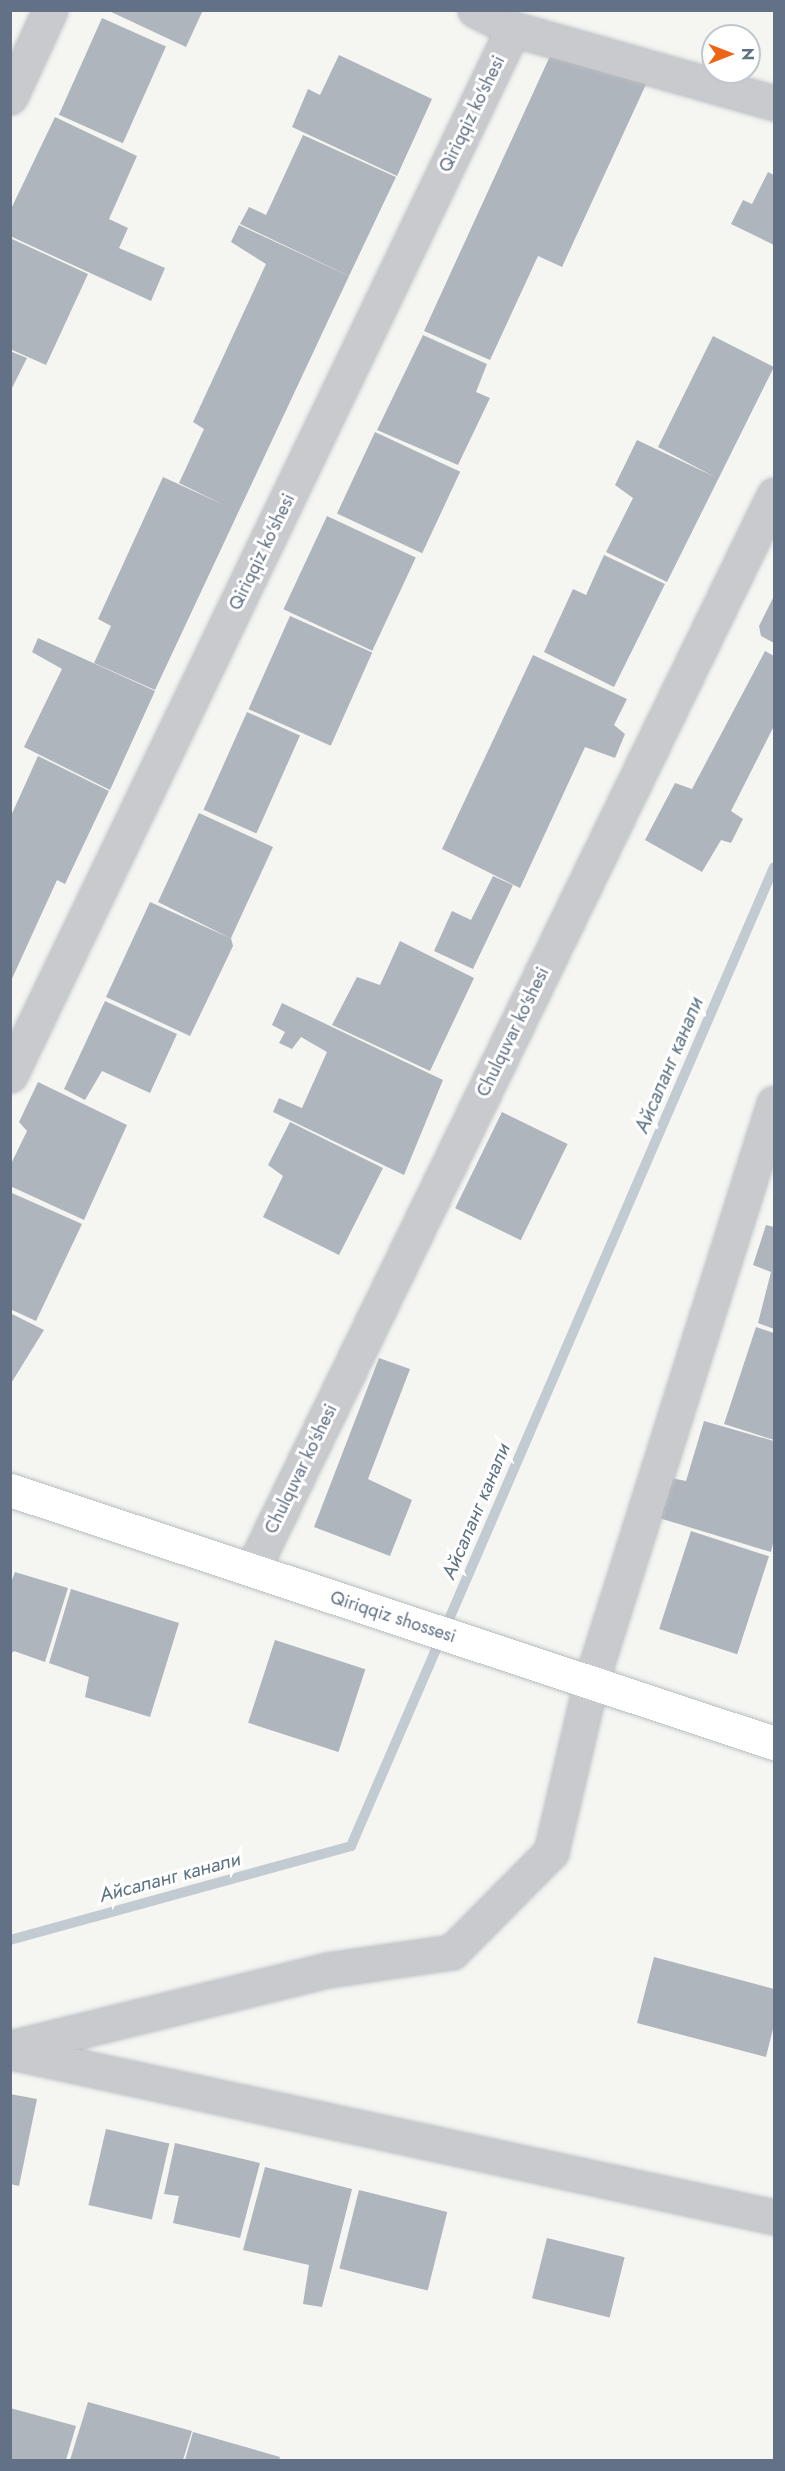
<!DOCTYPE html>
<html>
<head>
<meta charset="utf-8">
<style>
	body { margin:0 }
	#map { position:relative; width:785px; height:2471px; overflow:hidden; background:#f5f6f2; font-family:Jost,sans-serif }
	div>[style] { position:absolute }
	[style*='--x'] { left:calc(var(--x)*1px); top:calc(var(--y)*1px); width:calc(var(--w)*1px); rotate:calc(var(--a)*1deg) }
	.stream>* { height:10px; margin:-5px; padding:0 5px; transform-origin:5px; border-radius:5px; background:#c3cbd2 }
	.building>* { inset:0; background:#afb5bc; transform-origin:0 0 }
	.roads { filter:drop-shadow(0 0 2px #b9bdc2) drop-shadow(0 0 2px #b9bdc2) }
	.street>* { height:33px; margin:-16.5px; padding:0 16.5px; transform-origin:16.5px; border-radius:16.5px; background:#c8cace }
	.secondary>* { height:33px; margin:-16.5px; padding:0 16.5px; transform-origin:16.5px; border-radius:16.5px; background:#fff }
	span { translate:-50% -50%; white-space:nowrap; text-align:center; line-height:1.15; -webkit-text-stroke:6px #fff; paint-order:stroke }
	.street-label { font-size:18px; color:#627185 }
	.water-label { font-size:20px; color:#5e7382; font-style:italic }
	.frame { position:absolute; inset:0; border:12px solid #627185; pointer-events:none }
	.north { position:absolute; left:701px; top:24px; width:60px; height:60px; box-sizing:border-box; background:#fff; border:2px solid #c0c6ce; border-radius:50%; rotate:90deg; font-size:16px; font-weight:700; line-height:24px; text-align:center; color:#627185 }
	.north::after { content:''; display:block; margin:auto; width:21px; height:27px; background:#ef6518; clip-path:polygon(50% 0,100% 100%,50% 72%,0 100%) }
</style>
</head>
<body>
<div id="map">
	<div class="stream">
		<div style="--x:10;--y:1940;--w:354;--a:-15.4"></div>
		<div style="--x:351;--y:1846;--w:1066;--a:-66.63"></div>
	</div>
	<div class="building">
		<div style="clip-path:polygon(107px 10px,203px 10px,186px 47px)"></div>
		<div style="left:102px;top:18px;width:70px;height:106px;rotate:24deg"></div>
		<div style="clip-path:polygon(561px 32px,654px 67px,562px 267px,538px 256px,490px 360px,424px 331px)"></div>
		<div style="clip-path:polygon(339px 55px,432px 99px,397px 176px,292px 127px,308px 89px,320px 95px)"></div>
		<div style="clip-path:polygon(55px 117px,137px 156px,109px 219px,128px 228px,119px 248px,165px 268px,151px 301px,10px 236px,10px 211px)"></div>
		<div style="clip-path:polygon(303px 135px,396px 177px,349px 276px,240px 224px,249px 207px,266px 215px)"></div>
		<div style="clip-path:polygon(768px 172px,774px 175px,774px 245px,731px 224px,743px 200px,752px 204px)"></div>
		<div style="clip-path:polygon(239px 225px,349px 276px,155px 690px,94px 663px,111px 626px,98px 619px,163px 477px,224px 505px,179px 483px,204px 429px,193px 422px,266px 264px,231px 242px)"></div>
		<div style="clip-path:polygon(10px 238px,88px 274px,46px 365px,10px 349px)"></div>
		<div style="clip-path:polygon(423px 335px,487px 364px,476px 392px,490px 398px,458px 465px,377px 430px)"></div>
		<div style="clip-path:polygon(713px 336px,774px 367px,667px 582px,606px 552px,633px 498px,615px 485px,637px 440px,715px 477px,658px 447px)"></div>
		<div style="clip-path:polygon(10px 351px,27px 358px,10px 392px)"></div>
		<div style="left:375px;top:432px;width:94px;height:90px;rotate:25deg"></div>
		<div style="left:327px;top:516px;width:98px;height:103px;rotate:25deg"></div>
		<div style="clip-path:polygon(604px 555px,665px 584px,614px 687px,544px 652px,573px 589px,586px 595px)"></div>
		<div style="clip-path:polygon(774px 596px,774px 643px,761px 636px,759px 626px)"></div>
		<div style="left:290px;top:616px;width:90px;height:102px;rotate:24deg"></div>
		<div style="clip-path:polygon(38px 638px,155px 691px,110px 790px,24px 747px,62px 669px,32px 652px)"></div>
		<div style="clip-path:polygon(765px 651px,774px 656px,774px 726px,731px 811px,743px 819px,731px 843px,721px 840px,702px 872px,645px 840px,675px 783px,692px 789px)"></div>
		<div style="clip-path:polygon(533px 655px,627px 699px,614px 725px,625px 734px,615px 758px,585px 747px,520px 888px,442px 849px)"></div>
		<div style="left:247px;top:712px;width:58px;height:107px;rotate:24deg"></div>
		<div style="clip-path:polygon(38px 756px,109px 791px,65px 884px,57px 880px,10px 983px,10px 818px)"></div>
		<div style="clip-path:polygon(199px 813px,273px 847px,231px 938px,233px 946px,190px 1036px,106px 997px,150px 902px,230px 938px,158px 902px)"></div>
		<div style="clip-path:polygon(493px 876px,513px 885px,473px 969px,434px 951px,452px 911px,471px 920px)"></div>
		<div style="clip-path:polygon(400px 941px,474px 978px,430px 1071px,332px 1025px,357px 977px,380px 985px)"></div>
		<div style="clip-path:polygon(105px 1001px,177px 1034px,150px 1093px,102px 1071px,85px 1100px,64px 1089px)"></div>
		<div style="clip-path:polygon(282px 1003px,443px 1080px,404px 1175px,273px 1112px,279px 1098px,302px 1108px,327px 1052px,301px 1037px,292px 1049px,279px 1043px,285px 1032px,272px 1025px)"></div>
		<div style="clip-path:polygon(38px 1082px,127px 1125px,84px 1220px,10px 1186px,10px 1166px,27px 1131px,19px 1122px)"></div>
		<div style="left:502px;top:1112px;width:73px;height:107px;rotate:26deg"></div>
		<div style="clip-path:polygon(290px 1122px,383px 1168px,339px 1255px,263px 1217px,283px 1176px,268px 1165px)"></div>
		<div style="clip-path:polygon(12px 1193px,82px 1224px,36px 1321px,10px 1309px)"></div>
		<div style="clip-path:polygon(766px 1225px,774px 1227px,774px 1329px,758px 1323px,771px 1272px,753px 1265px)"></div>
		<div style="clip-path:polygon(10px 1313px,44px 1330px,10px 1385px)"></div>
		<div style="clip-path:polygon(756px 1327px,774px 1333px,774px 1440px,724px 1424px)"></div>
		<div style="clip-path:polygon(379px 1358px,410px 1369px,368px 1479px,412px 1500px,390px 1556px,314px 1527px)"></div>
		<div style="clip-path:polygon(704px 1421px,774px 1441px,774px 1539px,771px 1552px,659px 1518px,671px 1478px,686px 1481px)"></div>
		<div style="left:691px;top:1531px;width:82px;height:103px;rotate:18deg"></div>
		<div style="clip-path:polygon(15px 1572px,68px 1588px,45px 1662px,14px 1651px,10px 1655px,10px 1585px)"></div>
		<div style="clip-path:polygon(71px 1589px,179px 1623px,150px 1717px,85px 1697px,89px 1677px,49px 1663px)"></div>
		<div style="left:275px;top:1640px;width:95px;height:87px;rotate:18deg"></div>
		<div style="clip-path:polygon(654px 1957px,774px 1989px,774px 2025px,766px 2057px,637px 2023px)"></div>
		<div style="clip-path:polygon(10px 2094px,37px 2099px,19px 2186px,10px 2184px)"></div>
		<div style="left:106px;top:2129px;width:65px;height:78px;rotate:13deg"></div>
		<div style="clip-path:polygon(175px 2143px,260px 2163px,240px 2238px,173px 2223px,179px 2196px,164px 2194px)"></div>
		<div style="clip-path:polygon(265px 2167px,352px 2189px,322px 2307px,303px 2304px,309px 2265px,243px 2250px)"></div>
		<div style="left:359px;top:2190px;width:91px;height:81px;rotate:14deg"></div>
		<div style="left:547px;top:2238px;width:80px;height:62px;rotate:14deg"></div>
		<div style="clip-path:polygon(88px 2402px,192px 2431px,183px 2460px,70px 2460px)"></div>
		<div style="clip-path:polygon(10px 2408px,76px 2426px,66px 2460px,10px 2460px)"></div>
		<div style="clip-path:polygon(193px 2432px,280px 2457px,279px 2460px,185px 2460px)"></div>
	</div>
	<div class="roads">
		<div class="street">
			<div style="--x:475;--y:10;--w:42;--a:26.6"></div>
			<div style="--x:513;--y:29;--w:271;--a:15.8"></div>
			<div style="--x:10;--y:97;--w:96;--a:-65.3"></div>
			<div style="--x:10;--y:1075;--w:1161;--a:-64.32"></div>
			<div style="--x:252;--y:1570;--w:1195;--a:-64.1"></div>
			<div style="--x:10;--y:2048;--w:326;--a:-13.8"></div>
			<div style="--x:327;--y:1970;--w:126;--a:-8.2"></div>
			<div style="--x:452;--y:1952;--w:141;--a:-45.3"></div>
			<div style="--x:551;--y:1852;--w:175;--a:-76.8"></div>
			<div style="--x:591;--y:1682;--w:607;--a:-72.46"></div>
			<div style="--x:11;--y:2052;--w:781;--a:12.2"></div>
		</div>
		<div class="secondary">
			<div style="--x:10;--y:1490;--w:805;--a:18.32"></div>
		</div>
	</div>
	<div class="street-label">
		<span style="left:472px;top:114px;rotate:-64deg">Qiriqqiz ko'shesi</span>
		<span style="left:262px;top:552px;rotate:-64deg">Qiriqqiz ko'shesi</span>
		<span style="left:513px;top:1032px;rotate:-64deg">Chulquvar ko'shesi</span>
		<span style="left:301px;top:1469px;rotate:-64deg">Chulquvar ko'shesi</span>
		<span style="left:393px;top:1617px;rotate:18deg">Qiriqqiz shossesi</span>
	</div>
	<div class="water-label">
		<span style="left:669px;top:1065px;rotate:-67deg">Айсаланг канали</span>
		<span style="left:476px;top:1511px;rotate:-67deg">Айсаланг канали</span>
		<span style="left:170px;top:1877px;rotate:-15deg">Айсаланг канали</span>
	</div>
	<div class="frame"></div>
	<div class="north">N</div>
</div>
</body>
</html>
